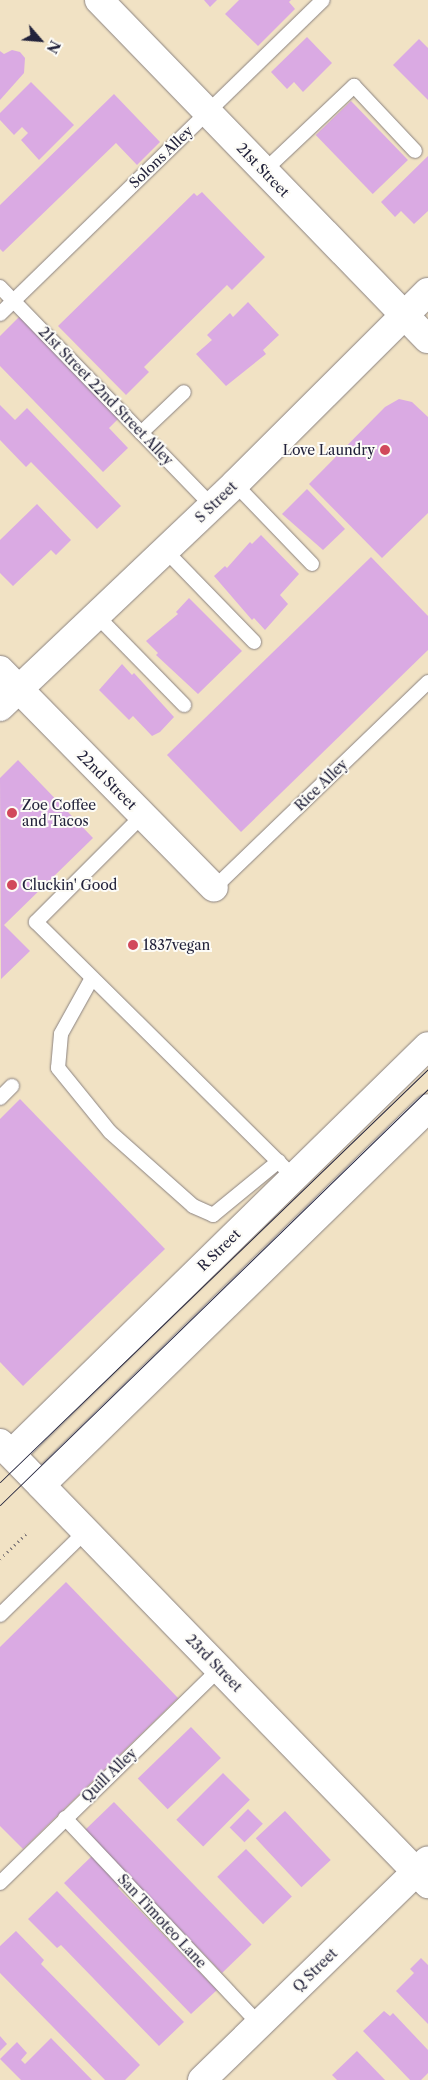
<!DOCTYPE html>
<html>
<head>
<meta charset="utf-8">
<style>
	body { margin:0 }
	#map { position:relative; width:428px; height:2080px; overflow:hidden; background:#f1e2c4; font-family:"Libre Caslon Text",serif }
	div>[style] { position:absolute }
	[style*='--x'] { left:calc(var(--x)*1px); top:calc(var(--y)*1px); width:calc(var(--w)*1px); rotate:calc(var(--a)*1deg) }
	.building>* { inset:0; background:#daaae3; transform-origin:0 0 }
	.path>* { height:3px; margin-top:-1.5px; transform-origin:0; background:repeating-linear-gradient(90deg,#8a8280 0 1px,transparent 0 5px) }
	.roads { filter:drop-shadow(0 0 1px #8a8280) drop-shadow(0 0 1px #8a8280) }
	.lane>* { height:14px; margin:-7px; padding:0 7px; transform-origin:7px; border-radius:7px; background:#fff }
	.street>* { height:28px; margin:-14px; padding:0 14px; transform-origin:14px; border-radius:14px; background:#fff }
	.secondary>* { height:28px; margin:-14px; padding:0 14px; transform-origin:14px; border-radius:14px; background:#fff }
	.tram>* { height:1px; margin:-0.5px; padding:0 0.5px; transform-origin:0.5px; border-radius:0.5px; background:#22223b }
	.dots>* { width:14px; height:14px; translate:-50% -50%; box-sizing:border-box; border:2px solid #fdfcf7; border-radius:50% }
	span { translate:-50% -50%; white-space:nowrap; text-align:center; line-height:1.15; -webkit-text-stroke:4px #fdfcf7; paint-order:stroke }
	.street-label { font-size:14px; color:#22223b }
	.poi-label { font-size:14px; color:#22223b }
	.right { translate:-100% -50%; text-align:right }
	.left { translate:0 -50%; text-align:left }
	.north { position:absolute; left:15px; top:15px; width:50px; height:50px; -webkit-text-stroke:4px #fdfcf7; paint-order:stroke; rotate:117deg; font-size:14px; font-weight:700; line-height:20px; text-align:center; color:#22223b }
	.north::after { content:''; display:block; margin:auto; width:18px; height:22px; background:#22223b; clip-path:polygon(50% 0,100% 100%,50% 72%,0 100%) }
</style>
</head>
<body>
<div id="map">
	<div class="building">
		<div style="clip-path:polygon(204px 0,217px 0,210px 7px)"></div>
		<div style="clip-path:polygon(239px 0,291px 0,289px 2px,295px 9px,258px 46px,225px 14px)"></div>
		<div style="clip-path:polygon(307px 37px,332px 63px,303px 92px,294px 82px,287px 89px,271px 72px)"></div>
		<div style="clip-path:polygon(419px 39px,428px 48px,428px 100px,393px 65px)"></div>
		<div style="clip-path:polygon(12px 50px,20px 52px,25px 58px,24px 73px,0 100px,0 51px,4px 54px)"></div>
		<div style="clip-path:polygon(31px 82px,74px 125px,39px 160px,21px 140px,28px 133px,22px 127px,14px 135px,0 120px,0 113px)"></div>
		<div style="clip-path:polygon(114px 94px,160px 142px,137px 165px,116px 143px,3px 252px,0 249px,0 205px)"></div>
		<div style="left:351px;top:101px;width:82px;height:49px;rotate:46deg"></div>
		<div style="clip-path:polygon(428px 156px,428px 211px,414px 224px,401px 211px,395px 217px,381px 202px)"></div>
		<div style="clip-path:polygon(202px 192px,265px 257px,232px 290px,227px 285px,144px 367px,149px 372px,126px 395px,58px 326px,194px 193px,197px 196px)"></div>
		<div style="clip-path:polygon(248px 302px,279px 335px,263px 350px,266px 354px,226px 386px,196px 354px,212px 340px,207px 335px,230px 313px,233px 317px)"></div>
		<div style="clip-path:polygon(20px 316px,119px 418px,109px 428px,128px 448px,103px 472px,0 366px,0 336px)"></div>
		<div style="clip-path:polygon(399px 399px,412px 402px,428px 417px,428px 513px,382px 558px,309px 484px,385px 407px)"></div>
		<div style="clip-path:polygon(0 405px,15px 420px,27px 408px,121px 506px,97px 529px,31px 462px,26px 467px,0 440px)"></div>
		<div style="clip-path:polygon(307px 489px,345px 529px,323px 550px,282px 514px)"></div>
		<div style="clip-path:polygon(37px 504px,71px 540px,56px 555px,51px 550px,13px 586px,0 573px,0 540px)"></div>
		<div style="clip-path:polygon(261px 535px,299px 574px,280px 595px,288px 604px,265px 630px,254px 618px,252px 620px,214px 576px,225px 566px,227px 568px,250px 542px,252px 544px)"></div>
		<div style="clip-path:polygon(371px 557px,428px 616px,428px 650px,241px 832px,167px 755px)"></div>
		<div style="clip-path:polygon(189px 598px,242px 651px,198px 694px,156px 655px,158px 653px,146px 641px,178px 614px,176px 612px)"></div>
		<div style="clip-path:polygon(122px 664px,132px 675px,134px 673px,174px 717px,160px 732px,152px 736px,133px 716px,129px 720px,99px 690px)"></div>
		<div style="clip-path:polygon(18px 760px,93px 838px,4px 925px,30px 951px,1px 979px,0 778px)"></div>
		<div style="clip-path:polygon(20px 1099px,165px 1249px,23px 1386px,0 1362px,0 1119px)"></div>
		<div style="clip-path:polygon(66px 1582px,178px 1698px,23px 1849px,0 1826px,0 1647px)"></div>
		<div style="left:191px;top:1727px;width:43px;height:74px;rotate:46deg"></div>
		<div style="left:223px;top:1773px;width:38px;height:66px;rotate:45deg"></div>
		<div style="left:114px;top:1802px;width:198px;height:41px;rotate:46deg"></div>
		<div style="left:248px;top:1809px;width:21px;height:26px;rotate:45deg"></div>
		<div style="left:285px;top:1811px;width:67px;height:40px;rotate:47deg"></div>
		<div style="left:246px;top:1849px;width:66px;height:40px;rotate:46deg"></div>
		<div style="clip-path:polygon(93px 1855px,121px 1884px,118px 1888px,217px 1990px,191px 2014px,64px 1883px)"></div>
		<div style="clip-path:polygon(57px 1891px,184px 2022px,159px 2046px,61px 1945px,57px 1948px,28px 1919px)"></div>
		<div style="clip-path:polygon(16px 1931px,44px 1960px,41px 1964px,140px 2065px,125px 2080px,105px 2080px,0 1973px,0 1946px)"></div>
		<div style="clip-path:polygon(421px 1958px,428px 1965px,428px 2024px,396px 1991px,414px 1973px,410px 1969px)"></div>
		<div style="clip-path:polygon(384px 2011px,390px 2016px,393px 2013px,428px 2050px,428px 2073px,421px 2080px,410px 2080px,363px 2031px)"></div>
		<div style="clip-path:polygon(0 2036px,7px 2044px,0 2051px)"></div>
		<div style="clip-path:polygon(51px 2038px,92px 2080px,21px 2080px,0 2059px,17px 2042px,27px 2053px,21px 2060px,25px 2064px)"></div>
		<div style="clip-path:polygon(357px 2051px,385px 2080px,337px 2080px,332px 2075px)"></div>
	</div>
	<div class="path">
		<div style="--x:0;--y:1559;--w:39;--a:-44"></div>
	</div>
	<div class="roads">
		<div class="lane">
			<div style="--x:264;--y:171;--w:124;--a:-43.4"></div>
			<div style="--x:354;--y:86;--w:89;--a:46.8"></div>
			<div style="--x:0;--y:287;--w:305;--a:45.9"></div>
			<div style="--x:0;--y:314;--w:450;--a:-44.2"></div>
			<div style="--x:141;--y:433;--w:59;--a:-43.6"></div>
			<div style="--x:235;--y:484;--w:111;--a:46.1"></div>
			<div style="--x:165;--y:550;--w:128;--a:45.9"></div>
			<div style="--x:96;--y:615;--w:126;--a:45.6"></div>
			<div style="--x:142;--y:816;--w:150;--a:135"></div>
			<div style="--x:36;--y:922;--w:363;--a:44.7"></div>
			<div style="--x:214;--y:888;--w:297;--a:-43.9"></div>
			<div style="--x:92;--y:978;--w:64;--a:119"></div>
			<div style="--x:61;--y:1034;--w:34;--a:95"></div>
			<div style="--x:58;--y:1068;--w:82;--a:50.9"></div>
			<div style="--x:110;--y:1132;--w:111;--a:41.7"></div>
			<div style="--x:193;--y:1206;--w:22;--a:24"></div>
			<div style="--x:213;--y:1215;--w:85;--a:-39.3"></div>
			<div style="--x:0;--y:1098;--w:17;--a:-45"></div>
			<div style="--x:0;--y:1615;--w:120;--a:-44.3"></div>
			<div style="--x:65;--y:1818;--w:283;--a:46.7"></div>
			<div style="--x:0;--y:1883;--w:306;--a:-44.3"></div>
		</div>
		<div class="street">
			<div style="--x:0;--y:670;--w:305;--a:45.5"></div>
			<div style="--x:0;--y:707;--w:324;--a:-43.5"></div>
			<div style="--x:235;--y:484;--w:272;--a:-44.9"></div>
			<div style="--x:0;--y:1443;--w:615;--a:45.86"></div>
			<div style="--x:11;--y:1454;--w:583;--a:-44.37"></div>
			<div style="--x:41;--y:1485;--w:540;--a:-44.25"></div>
		</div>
		<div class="secondary">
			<div style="--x:99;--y:0;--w:472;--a:45.9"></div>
			<div style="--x:202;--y:2080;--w:315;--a:-44.2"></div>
		</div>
	</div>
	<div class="tram">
		<div style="--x:0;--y:1482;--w:595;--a:-43.98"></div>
		<div style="--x:0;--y:1505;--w:597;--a:-44.19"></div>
	</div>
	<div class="dots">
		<div style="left:385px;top:450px;background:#d1495b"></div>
		<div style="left:12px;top:813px;background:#d1495b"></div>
		<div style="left:12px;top:885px;background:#d1495b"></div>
		<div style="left:133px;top:945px;background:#d1495b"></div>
	</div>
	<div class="street-label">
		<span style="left:161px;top:157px;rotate:-44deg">Solons Alley</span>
		<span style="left:263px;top:170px;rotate:46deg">21st Street</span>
		<span style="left:106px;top:396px;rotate:46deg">21st Street 22nd Street Alley</span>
		<span style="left:216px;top:502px;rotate:-44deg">S Street</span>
		<span style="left:107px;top:780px;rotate:45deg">22nd Street</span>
		<span style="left:321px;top:785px;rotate:-44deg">Rice Alley</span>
		<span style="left:219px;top:1250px;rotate:-44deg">R Street</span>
		<span style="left:214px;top:1663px;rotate:46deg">23rd Street</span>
		<span style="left:109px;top:1775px;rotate:-44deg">Quill Alley</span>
		<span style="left:162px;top:1921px;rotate:47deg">San Timoteo Lane</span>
		<span style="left:315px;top:1970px;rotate:-44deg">Q Street</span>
	</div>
	<div class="poi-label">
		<span class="right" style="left:375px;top:450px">Love Laundry</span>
		<span class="left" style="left:22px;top:813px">Zoe Coffee<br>and Tacos</span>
		<span class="left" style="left:22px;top:885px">Cluckin' Good</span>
		<span class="left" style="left:143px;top:945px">1837vegan</span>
	</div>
	<div class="north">N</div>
</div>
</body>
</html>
